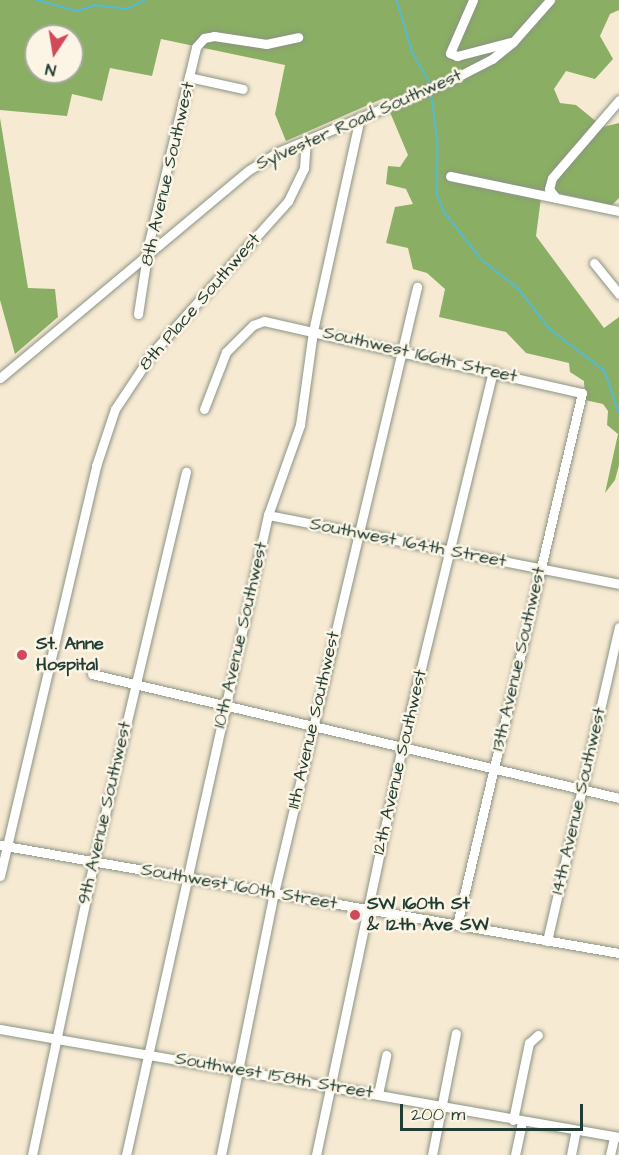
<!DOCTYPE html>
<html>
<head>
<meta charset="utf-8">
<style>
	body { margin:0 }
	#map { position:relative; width:619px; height:1155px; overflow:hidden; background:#f7ead3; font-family:"Architects Daughter",sans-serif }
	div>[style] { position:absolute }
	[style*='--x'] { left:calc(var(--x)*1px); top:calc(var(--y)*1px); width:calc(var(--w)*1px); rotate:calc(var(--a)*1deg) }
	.forest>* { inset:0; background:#8aae63 }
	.stream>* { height:1.5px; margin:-0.75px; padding:0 0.75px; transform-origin:0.75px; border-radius:0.75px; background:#55bad4 }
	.roads { filter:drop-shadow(0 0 2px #8b9484) drop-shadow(0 0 2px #8b9484) }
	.minor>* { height:9px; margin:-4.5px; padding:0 4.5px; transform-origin:4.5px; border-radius:4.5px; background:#fff }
	.dots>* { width:16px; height:16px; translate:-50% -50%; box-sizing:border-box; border:3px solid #fcf5e5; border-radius:50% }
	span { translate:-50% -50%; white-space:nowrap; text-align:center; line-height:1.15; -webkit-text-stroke:5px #fcf5e5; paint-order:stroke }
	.street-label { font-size:18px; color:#1f3d34 }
	.poi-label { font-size:18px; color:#1f3d34; font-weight:700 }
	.left { translate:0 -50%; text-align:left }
	.north { position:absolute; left:24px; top:24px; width:60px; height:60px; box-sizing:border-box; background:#fcf5e5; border:2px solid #a4ab9e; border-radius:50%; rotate:192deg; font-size:16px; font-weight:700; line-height:24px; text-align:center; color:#1f3d34 }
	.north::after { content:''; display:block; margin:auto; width:21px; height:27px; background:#d1495b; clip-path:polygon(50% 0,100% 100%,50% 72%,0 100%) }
	.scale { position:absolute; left:400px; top:1104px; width:183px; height:27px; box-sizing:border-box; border:3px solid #1f3d34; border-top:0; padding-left:8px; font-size:18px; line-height:21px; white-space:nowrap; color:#1f3d34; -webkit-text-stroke:4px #fcf5e5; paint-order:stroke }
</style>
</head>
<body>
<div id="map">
	<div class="forest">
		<div style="clip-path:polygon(evenodd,0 0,619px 0,619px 10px,610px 14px,600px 36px,613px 59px,595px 79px,566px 71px,554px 89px,560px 103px,576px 105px,603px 127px,619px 123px,619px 198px,612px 205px,542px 190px,536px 236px,604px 328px,619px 317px,619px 465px,615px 480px,605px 493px,618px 434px,607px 425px,608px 411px,603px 404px,585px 400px,584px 381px,570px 372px,569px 363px,526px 353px,506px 332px,439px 317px,445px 289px,427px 273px,413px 269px,408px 248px,386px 243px,395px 207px,413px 204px,406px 189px,386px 184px,388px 166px,400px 167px,408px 155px,384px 98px,286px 141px,275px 114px,285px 65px,161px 39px,152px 76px,110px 68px,102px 101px,72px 94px,67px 116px,0 110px,0 0,36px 36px,72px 36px,72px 72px,36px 72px,36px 36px)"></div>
		<div style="clip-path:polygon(0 118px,28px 288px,55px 289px,58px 317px,15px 354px,0 300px)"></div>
	</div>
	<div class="stream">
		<div style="--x:37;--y:0;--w:41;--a:15.4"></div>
		<div style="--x:77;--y:11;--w:19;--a:-18"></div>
		<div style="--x:95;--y:5;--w:31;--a:7"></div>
		<div style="--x:126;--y:9;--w:21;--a:-25"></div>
		<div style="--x:397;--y:0;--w:55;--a:73.2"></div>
		<div style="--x:413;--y:53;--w:35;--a:61"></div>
		<div style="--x:431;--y:91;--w:53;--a:82.5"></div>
		<div style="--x:438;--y:144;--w:51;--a:91.1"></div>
		<div style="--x:437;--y:195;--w:20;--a:66"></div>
		<div style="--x:445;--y:213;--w:60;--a:51.8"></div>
		<div style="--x:482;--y:260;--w:46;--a:37.9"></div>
		<div style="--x:518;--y:288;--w:52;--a:52"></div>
		<div style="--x:550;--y:329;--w:69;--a:37.4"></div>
		<div style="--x:605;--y:371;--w:44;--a:71.6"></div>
	</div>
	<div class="roads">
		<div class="minor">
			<div style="--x:473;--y:0;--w:58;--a:113.5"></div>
			<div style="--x:450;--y:53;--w:8;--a:23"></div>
			<div style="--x:457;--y:56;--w:56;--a:-14.5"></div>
			<div style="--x:189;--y:77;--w:55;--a:12.5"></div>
			<div style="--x:450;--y:176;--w:173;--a:11.7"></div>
			<div style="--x:556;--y:198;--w:11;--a:-128"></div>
			<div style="--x:549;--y:189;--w:11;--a:-75"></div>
			<div style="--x:552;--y:178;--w:103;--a:-49.3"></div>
			<div style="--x:594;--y:263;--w:40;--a:51"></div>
			<div style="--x:138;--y:314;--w:73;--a:-81.3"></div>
			<div style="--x:149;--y:242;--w:201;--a:-76.4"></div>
			<div style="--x:196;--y:47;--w:12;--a:-48"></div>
			<div style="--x:204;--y:38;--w:10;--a:-11"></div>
			<div style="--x:214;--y:36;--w:53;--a:8.7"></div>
			<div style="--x:266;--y:44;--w:33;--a:-12"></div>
			<div style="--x:0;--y:378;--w:324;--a:-39.9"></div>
			<div style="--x:249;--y:170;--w:32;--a:-32"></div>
			<div style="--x:276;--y:153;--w:194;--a:-22.7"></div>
			<div style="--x:455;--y:78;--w:42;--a:-27.2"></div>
			<div style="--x:492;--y:59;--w:27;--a:-39"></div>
			<div style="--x:513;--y:42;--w:56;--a:-48.6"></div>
			<div style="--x:204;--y:409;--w:61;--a:-68.9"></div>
			<div style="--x:226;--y:352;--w:38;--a:-45"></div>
			<div style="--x:253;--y:325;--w:12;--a:-20"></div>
			<div style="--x:264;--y:321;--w:326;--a:12.8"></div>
			<div style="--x:582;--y:393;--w:546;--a:103.22"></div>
			<div style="--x:268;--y:515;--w:358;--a:11.1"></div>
			<div style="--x:92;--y:674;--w:541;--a:13.24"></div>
			<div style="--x:0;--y:845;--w:628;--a:9.9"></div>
			<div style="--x:0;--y:876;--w:421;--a:-76.8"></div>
			<div style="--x:96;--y:466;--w:60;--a:-71.6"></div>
			<div style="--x:115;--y:409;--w:69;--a:-56.3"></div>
			<div style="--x:153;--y:352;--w:203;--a:-48.2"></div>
			<div style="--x:288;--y:201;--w:37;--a:-64"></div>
			<div style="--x:304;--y:168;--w:27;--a:-86"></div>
			<div style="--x:547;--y:941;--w:322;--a:-77.1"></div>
			<div style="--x:0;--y:1029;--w:628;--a:9.9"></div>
			<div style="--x:378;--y:1094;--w:40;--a:-78"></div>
			<div style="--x:513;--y:1120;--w:79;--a:-78.3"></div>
			<div style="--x:529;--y:1043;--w:12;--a:-42"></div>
			<div style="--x:32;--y:1155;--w:300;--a:-78.1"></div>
			<div style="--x:94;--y:861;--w:400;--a:-76.7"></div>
			<div style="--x:126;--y:1155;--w:656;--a:-77.49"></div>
			<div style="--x:268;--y:515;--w:96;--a:-70.4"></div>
			<div style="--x:300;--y:425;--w:95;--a:-82.1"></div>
			<div style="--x:313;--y:331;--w:219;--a:-77.6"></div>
			<div style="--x:221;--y:1155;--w:267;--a:-78.6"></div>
			<div style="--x:274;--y:893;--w:623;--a:-76.72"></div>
			<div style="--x:316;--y:1155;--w:417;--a:-78.1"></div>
			<div style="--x:402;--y:747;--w:387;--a:-76.4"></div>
			<div style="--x:432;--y:1155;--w:124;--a:-78.9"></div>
			<div style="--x:515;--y:1155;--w:35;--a:-78"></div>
			<div style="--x:571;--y:1155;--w:25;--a:-79"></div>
			<div style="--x:610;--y:1155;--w:18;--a:-77"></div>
		</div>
	</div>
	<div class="dots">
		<div style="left:22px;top:655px;background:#d1495b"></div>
		<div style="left:355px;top:915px;background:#d1495b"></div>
	</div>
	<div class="street-label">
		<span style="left:359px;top:120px;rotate:-24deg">Sylvester Road Southwest</span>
		<span style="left:168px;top:174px;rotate:-77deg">8th Avenue Southwest</span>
		<span style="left:200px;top:302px;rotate:-49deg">8th Place Southwest</span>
		<span style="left:420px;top:355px;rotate:13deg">Southwest 166th Street</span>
		<span style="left:408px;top:543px;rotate:11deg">Southwest 164th Street</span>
		<span style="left:241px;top:635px;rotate:-77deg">10th Avenue Southwest</span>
		<span style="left:519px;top:659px;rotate:-77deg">13th Avenue Southwest</span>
		<span style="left:314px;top:720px;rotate:-77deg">11th Avenue Southwest</span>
		<span style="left:400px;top:762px;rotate:-77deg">12th Avenue Southwest</span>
		<span style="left:579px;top:801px;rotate:-77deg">14th Avenue Southwest</span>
		<span style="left:105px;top:813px;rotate:-77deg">9th Avenue Southwest</span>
		<span style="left:239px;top:887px;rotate:10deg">Southwest 160th Street</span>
		<span style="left:274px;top:1076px;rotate:10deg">Southwest 158th Street</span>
	</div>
	<div class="poi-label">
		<span class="left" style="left:36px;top:655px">St. Anne<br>Hospital</span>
		<span class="left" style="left:367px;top:915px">SW 160th St<br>&amp; 12th Ave SW</span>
	</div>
	<div class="north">N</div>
	<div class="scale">200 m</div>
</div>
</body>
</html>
